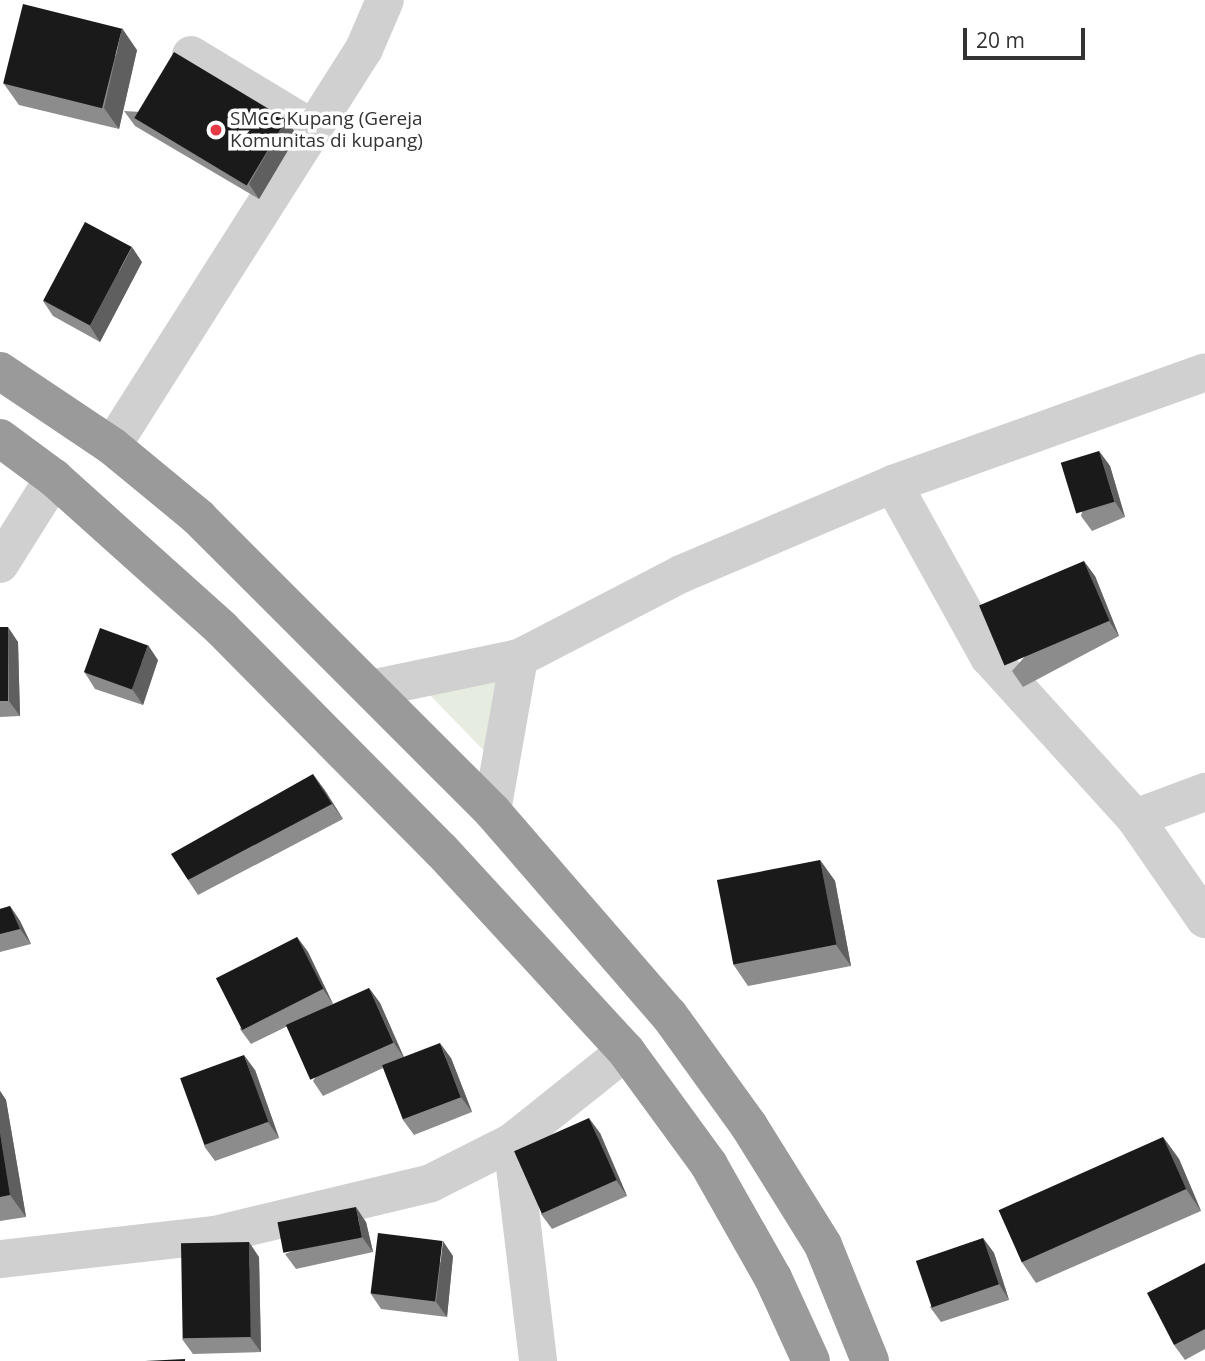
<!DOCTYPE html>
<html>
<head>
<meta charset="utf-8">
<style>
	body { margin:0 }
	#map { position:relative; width:1205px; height:1361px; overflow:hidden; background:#fff; font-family:"Open Sans",sans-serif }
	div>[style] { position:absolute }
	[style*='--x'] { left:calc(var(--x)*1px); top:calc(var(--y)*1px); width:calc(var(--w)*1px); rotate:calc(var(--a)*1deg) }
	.green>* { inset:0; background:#e6ecdf }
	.minor>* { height:38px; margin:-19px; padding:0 19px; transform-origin:19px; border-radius:19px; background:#d0d0d0 }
	.highway>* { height:38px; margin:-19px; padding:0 19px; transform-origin:19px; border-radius:19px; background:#9a9a9a }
	.wall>* { inset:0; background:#8c8c8c }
	.shaded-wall>* { inset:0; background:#5f5f5f }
	.building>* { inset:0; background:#1a1a1a; transform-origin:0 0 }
	.dots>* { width:19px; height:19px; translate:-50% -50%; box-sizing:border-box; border:4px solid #fff; border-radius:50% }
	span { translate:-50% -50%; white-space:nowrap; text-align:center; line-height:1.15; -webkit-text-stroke:7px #fff; paint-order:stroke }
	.poi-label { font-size:19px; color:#333 }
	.left { translate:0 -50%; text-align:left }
	.scale { position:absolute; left:963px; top:28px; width:122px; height:32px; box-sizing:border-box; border:4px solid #333; border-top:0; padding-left:9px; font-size:21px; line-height:24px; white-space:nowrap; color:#333; -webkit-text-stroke:5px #fff; paint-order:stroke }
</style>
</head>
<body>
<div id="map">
	<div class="green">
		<div style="clip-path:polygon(517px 668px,488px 755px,427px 692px)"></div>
	</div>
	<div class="minor">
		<div style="--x:191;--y:55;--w:139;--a:31.2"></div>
		<div style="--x:112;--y:446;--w:470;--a:-57.6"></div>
		<div style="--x:364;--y:49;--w:53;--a:-66.8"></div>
		<div style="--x:893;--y:484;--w:198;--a:61"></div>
		<div style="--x:989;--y:657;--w:217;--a:47.8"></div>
		<div style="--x:1135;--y:818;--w:123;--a:55.3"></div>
		<div style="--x:0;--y:564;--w:102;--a:-57.9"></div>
		<div style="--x:375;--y:688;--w:147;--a:-11.8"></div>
		<div style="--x:519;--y:658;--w:182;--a:-27.4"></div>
		<div style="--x:681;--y:574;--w:230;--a:-23"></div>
		<div style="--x:893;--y:484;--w:331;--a:-19.7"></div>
		<div style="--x:492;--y:811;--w:155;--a:-80"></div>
		<div style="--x:1135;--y:818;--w:75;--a:-20.4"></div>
		<div style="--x:512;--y:1142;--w:221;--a:83.2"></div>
		<div style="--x:0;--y:1259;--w:216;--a:-6.4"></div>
		<div style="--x:215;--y:1235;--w:222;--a:-13.5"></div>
		<div style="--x:431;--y:1183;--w:91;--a:-26.8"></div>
		<div style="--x:512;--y:1142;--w:146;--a:-38.6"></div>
	</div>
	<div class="highway">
		<div style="--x:0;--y:371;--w:135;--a:33.8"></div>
		<div style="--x:112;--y:446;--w:112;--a:39.5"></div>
		<div style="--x:198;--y:517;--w:416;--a:45"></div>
		<div style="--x:492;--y:811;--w:270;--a:49.1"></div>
		<div style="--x:669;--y:1015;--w:137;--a:54.2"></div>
		<div style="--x:749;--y:1126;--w:140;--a:58.1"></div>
		<div style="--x:823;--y:1245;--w:125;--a:67.9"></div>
		<div style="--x:0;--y:438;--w:67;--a:36.5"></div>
		<div style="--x:54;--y:478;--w:226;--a:41.9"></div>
		<div style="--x:222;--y:629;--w:313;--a:45.3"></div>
		<div style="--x:442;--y:851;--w:272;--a:47.4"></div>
		<div style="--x:626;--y:1051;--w:141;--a:53.9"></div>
		<div style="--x:709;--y:1165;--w:130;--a:60.5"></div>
		<div style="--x:773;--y:1278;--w:91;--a:65.4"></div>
	</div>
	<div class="wall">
		<div style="clip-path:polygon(137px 50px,119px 129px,19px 105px,4px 84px)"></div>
		<div style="clip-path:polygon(124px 111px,286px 120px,297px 135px,259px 199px,135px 126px)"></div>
		<div style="clip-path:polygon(142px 262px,100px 342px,53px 316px,43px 301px)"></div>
		<div style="clip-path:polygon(1099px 451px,1110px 466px,1125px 517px,1092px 531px,1081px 516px)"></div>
		<div style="clip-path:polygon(1095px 576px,1119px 636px,1023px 687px,1012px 671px)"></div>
		<div style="clip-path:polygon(0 627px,18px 642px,20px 716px,0 717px)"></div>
		<div style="clip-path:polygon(158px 660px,143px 705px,95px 689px,85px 673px)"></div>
		<div style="clip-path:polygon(324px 789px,343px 819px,198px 895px,188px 880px)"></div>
		<div style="clip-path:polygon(820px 860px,835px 881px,851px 966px,748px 986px,733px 964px)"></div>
		<div style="clip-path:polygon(10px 906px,20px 921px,31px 944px,0 952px,0 909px)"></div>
		<div style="clip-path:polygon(297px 937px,308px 952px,333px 1004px,251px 1044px,240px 1029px)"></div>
		<div style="clip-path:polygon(369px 988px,380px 1003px,404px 1057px,451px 1058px,472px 1112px,414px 1135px,403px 1120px,383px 1068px,323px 1096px,313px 1081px)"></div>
		<div style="clip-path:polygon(255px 1070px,279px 1138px,215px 1161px,204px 1146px)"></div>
		<div style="clip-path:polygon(0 1091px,6px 1100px,26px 1217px,0 1221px)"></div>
		<div style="clip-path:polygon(600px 1133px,627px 1196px,552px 1229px,541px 1214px)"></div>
		<div style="clip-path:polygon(1163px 1137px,1179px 1159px,1201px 1211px,1036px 1283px,1021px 1261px)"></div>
		<div style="clip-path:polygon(366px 1222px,373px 1252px,296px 1269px,285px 1254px)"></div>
		<div style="clip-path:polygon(983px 1238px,994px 1253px,1009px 1300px,941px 1322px,930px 1307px)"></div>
		<div style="clip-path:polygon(453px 1256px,447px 1317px,381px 1309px,371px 1294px)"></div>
		<div style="clip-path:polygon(259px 1257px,261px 1352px,193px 1354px,182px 1339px)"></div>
		<div style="clip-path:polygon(1205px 1263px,1205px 1349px,1185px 1360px,1174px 1345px)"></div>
	</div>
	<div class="shaded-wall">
		<div style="clip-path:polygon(122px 28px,137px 50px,119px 129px,104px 108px)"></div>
		<div style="clip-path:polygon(286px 120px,297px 135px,259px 199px,249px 184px)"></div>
		<div style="clip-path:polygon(132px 247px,142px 262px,100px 342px,90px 326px)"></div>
		<div style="clip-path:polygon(1099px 451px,1110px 466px,1125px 517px,1115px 502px)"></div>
		<div style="clip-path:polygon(1084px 561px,1095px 576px,1119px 636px,1109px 621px)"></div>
		<div style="clip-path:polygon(8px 627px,18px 642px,20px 716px,9px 701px)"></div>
		<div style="clip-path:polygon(148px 645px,158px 660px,143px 705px,132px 689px)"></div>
		<div style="clip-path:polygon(313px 774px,324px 789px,343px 819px,332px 804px)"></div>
		<div style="clip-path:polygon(820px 860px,835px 881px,851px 966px,836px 945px)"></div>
		<div style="clip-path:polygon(10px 906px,20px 921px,31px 944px,20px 929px)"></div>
		<div style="clip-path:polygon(297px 937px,308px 952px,333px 1004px,323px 989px)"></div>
		<div style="clip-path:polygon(369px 988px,380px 1003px,404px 1058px,394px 1043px)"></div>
		<div style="clip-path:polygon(440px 1043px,451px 1058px,472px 1112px,461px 1097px)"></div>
		<div style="clip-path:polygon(244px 1055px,255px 1070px,279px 1138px,268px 1122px)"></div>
		<div style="clip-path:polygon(0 1091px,6px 1100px,26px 1217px,10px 1195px,0 1133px)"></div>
		<div style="clip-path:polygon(589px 1118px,600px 1133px,627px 1196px,616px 1180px)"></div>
		<div style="clip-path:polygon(1163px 1137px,1179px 1159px,1201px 1211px,1186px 1189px)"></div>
		<div style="clip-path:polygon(356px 1207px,366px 1222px,373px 1252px,362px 1237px)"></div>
		<div style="clip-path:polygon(983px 1238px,994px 1253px,1009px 1300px,999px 1284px)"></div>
		<div style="clip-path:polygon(443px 1241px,453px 1256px,447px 1317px,436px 1302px)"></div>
		<div style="clip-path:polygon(249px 1242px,259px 1257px,261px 1352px,250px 1337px)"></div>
	</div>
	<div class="building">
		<div style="left:23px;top:4px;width:102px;height:82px;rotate:14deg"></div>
		<div style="left:174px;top:52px;width:131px;height:77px;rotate:31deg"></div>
		<div style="left:85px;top:222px;width:53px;height:89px;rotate:28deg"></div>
		<div style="left:1099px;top:451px;width:53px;height:40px;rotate:73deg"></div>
		<div style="left:1084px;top:561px;width:65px;height:114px;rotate:67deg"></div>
		<div style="left:0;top:627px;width:8px;height:74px"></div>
		<div style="left:100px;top:628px;width:51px;height:47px;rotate:20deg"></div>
		<div style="clip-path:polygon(313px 774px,332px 804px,188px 880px,171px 854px)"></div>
		<div style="left:820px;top:860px;width:86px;height:105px;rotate:79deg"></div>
		<div style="clip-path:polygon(10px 906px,20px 929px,0 934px,0 909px)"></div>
		<div style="left:297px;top:937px;width:58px;height:91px;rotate:63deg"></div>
		<div style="left:369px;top:988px;width:60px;height:91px;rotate:66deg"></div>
		<div style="left:440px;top:1043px;width:58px;height:62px;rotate:69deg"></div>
		<div style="left:244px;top:1055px;width:71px;height:68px;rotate:70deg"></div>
		<div style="left:589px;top:1118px;width:68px;height:82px;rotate:66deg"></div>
		<div style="clip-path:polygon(0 1133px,10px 1195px,0 1197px)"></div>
		<div style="left:1163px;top:1137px;width:57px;height:180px;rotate:66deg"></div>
		<div style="left:356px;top:1207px;width:31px;height:80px;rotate:79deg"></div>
		<div style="left:378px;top:1233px;width:65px;height:61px;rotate:7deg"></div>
		<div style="left:983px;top:1238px;width:49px;height:71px;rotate:71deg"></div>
		<div style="left:249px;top:1242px;width:95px;height:68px;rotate:89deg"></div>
		<div style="clip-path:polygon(1205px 1263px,1205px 1329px,1174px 1345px,1147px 1293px)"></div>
		<div style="clip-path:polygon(185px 1359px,185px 1361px,145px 1361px)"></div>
	</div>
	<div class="dots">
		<div style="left:216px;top:130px;background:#e63946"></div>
	</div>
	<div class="poi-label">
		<span class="left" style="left:230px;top:130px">SMCC Kupang (Gereja<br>Komunitas di kupang)</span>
	</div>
	<div class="scale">20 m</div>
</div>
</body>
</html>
